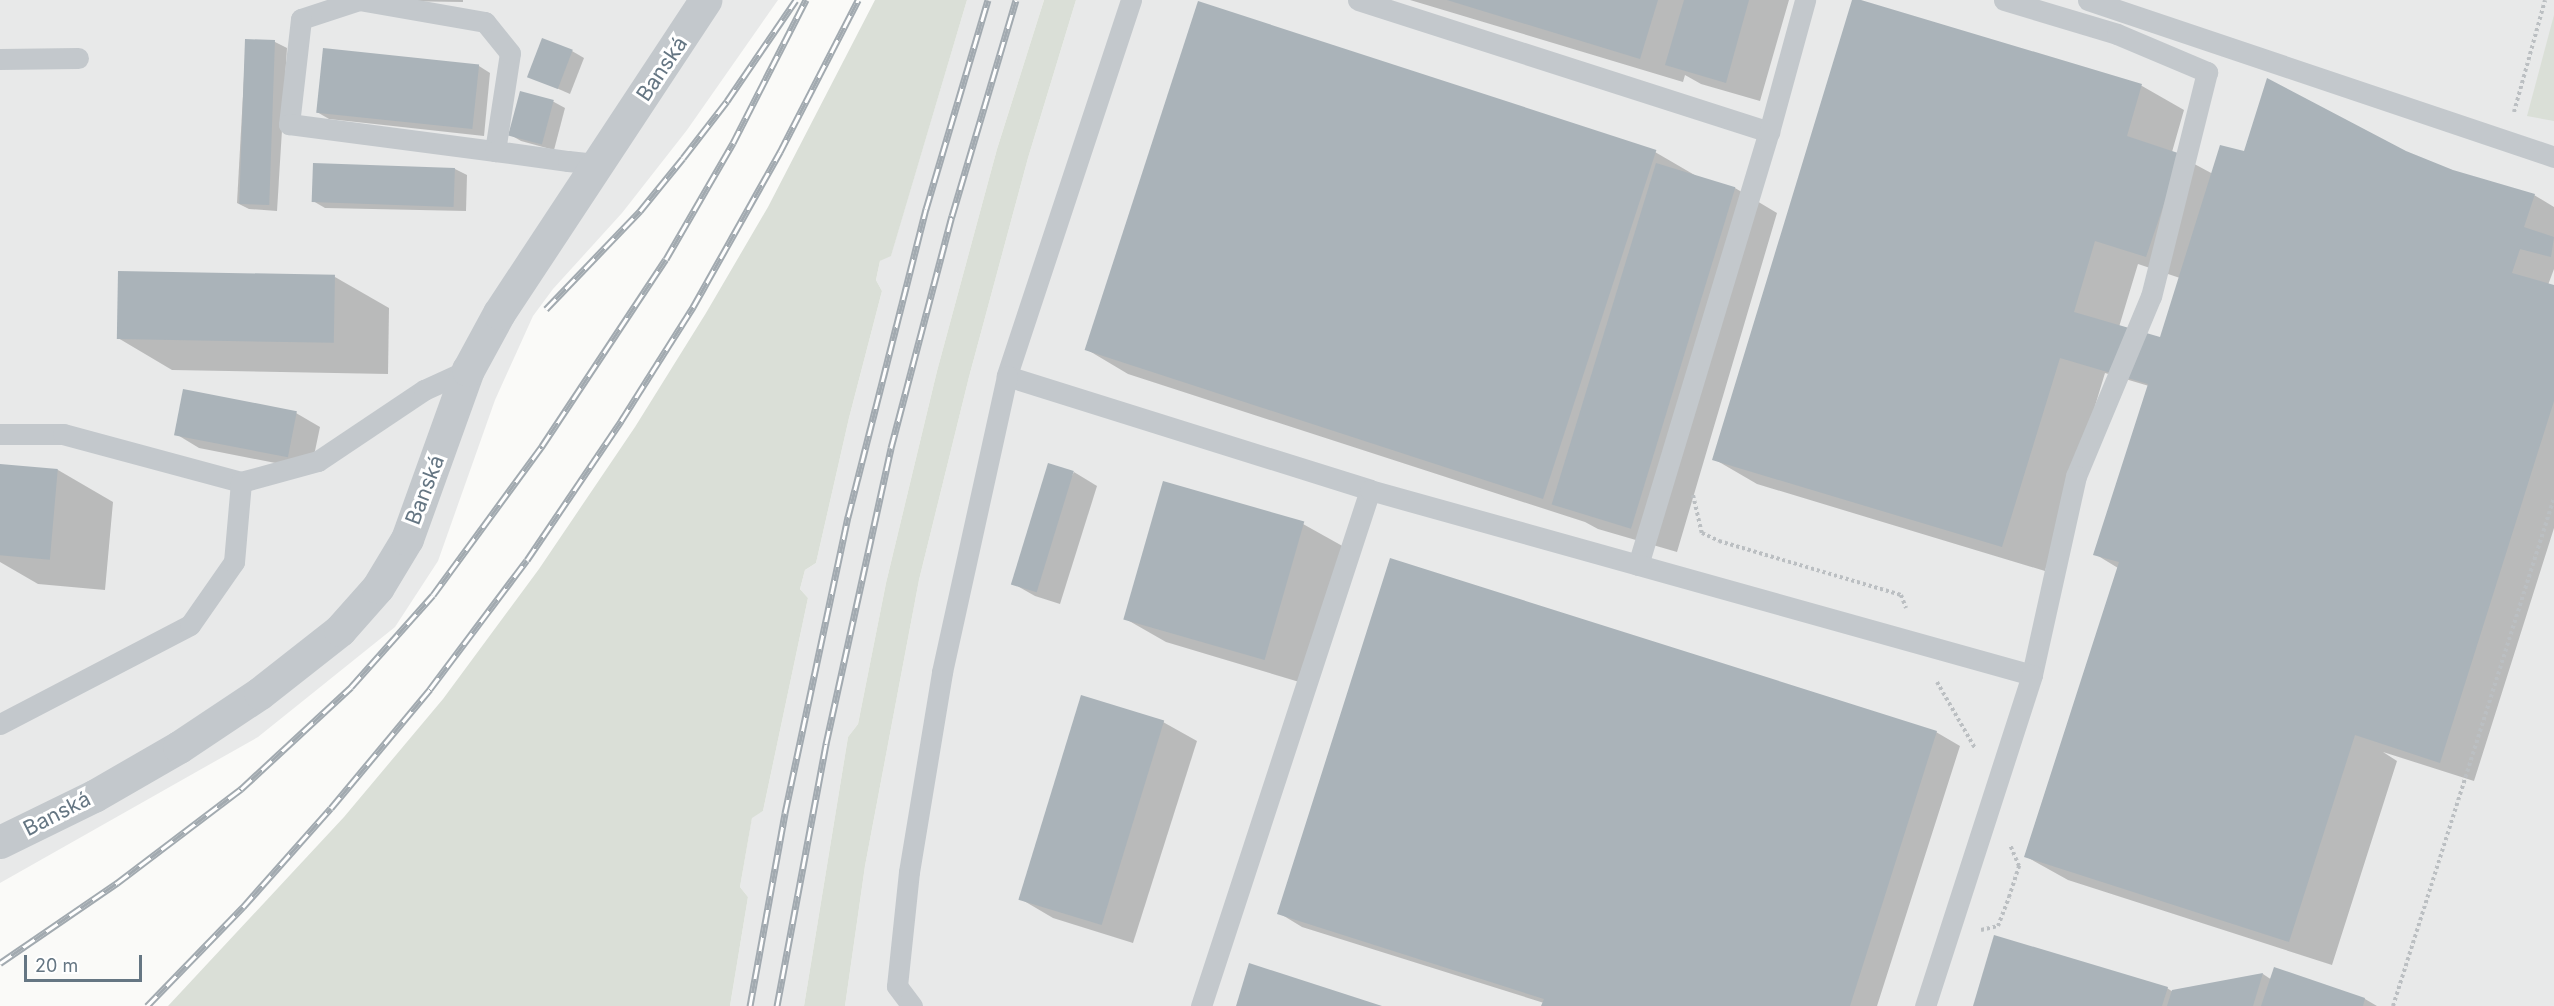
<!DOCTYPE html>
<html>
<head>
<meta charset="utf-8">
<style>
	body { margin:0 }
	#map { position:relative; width:2554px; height:1006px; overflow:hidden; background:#fafaf8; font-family:Inter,sans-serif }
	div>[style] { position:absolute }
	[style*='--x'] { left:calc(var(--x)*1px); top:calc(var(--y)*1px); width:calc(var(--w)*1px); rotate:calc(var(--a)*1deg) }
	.built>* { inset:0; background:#e8e9e9 }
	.green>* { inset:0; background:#dadfd7 }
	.shadow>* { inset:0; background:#0003 }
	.building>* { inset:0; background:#aab3b9; transform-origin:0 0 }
	.path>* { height:4px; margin-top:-2px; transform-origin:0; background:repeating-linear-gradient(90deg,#bbbfc2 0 3px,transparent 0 6px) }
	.lane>* { height:21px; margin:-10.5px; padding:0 10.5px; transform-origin:10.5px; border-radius:10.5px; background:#c3c8cc }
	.street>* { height:33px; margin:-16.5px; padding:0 16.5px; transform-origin:16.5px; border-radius:16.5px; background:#c3c8cc }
	.rail>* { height:7px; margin-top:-3.5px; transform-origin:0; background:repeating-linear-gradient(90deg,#fff 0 14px,#a2aab0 0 28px); box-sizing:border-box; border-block:2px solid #a2aab0 }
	span { translate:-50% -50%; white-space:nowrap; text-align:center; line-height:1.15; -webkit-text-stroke:6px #fff; paint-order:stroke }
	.street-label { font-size:21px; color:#657683 }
	.scale { position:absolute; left:24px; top:955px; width:118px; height:27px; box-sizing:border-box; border:3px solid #657683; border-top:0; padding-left:8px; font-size:18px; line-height:21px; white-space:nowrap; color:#657683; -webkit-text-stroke:4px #fff; paint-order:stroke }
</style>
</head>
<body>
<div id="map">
	<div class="built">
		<div style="clip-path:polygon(0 0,778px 0,687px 130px,622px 213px,553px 289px,533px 316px,495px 400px,438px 561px,395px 627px,258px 737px,0 883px)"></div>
		<div style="clip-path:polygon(967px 0,1044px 0,997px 149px,937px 371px,886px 583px,858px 724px,848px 737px,804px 1006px,730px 1006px,748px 897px,740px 887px,752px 817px,763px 811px,808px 598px,800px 589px,805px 570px,816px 563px,849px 418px,882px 291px,876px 280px,880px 261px,891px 255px)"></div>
		<div style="clip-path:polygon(1076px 0,2554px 0,2554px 1006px,845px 1006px,865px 866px,919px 580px,969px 377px,1028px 158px)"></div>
	</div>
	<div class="green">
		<div style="clip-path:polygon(875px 0,967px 0,891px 256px,880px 261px,876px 280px,882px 291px,849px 418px,816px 563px,805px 570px,800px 589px,808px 598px,763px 811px,752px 818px,740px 887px,748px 897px,730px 1006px,168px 1006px,344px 817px,443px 699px,539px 569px,635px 427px,706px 313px,768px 207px)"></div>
		<div style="clip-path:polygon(1044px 0,1076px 0,1028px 158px,969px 377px,919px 580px,865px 866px,845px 1006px,804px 1006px,848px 737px,858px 724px,886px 583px,937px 371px,997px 149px)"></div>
		<div style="clip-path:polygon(2554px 15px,2554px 121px,2527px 116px)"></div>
	</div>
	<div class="shadow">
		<div style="clip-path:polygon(330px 0,463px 0,463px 2px)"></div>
		<div style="clip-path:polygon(1410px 0,1789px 0,1760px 101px,1701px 84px,1685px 75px,1683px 82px)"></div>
		<div style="clip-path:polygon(evenodd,1853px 0,2142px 86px,2184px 110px,2172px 152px,2213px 174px,2244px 152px,2406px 152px,2452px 171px,2534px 195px,2554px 207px,2554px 269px,2548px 285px,2554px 287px,2554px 528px,2474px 781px,2383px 752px,2397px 761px,2332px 965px,2068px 880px,2025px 856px,2118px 568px,2095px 554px,2149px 386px,2105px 373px,2045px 571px,1757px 484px,1714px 459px,1853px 0,2138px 264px,2180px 278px,2169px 342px,2119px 327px,2138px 264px)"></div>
		<div style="clip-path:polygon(246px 40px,275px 42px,287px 48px,277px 211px,249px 209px,237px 203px)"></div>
		<div style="clip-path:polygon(572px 51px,584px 58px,570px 94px,529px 76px)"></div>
		<div style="clip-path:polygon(479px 66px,490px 73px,484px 136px,329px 119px,317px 112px)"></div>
		<div style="clip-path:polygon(521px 93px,554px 102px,565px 108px,554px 150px,521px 141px,509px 134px)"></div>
		<div style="clip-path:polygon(1655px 152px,1698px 177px,1735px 188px,1777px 213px,1677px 552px,1598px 529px,1585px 522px,1128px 374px,1086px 349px)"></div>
		<div style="clip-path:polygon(315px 164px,455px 169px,467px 175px,466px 211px,325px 208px,313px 201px)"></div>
		<div style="clip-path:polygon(335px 277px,389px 308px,388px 374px,172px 370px,118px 338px)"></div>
		<div style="clip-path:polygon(296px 413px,320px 427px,311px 470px,199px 448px,176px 434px)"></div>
		<div style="clip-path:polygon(0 466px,58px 470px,113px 502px,105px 590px,38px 584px,0 562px)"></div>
		<div style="clip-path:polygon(1074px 472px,1097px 486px,1060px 604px,1035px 596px,1012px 583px)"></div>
		<div style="clip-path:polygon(1303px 524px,1346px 548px,1306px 684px,1166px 642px,1124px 618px)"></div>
		<div style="clip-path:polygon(1163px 722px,1197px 741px,1133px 943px,1053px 918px,1019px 898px)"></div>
		<div style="clip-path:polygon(1936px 732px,1960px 746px,1877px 1006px,1543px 1006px,1544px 1003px,1302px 927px,1279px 913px)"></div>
		<div style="clip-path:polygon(2275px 969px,2365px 999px,2377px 1006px,1974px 1006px,2167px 988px,2173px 992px,2263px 974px,2272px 980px)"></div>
	</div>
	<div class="building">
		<div style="clip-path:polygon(1447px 0,1658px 0,1640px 59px)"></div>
		<div style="clip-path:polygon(1684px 0,1749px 0,1726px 83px,1665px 65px)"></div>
		<div style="clip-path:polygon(1852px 0,1861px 0,2142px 84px,2127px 136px,2181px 154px,2146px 257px,2095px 241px,2074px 312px,2160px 337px,2220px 145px,2244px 151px,2267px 78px,2406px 151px,2453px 170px,2535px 194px,2524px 227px,2554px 237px,2551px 257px,2520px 249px,2512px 273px,2554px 285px,2554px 401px,2440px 763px,2355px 735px,2289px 942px,2024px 857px,2119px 562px,2093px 555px,2148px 384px,2060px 358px,2002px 547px,1712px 460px)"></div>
		<div style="left:1198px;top:1px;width:482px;height:367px;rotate:18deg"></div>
		<div style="left:542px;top:38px;width:33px;height:42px;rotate:21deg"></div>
		<div style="left:245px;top:39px;width:30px;height:165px;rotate:2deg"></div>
		<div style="left:323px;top:48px;width:157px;height:65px;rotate:6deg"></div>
		<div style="left:520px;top:91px;width:35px;height:46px;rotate:15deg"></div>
		<div style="left:313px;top:163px;width:142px;height:39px;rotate:2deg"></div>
		<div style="left:1656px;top:163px;width:83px;height:357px;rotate:17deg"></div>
		<div style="left:118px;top:271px;width:217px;height:68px;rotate:1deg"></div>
		<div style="left:183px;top:389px;width:116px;height:47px;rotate:11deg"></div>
		<div style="left:1048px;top:463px;width:27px;height:127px;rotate:17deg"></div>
		<div style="left:0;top:464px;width:58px;height:91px;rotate:5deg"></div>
		<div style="left:1163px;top:481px;width:147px;height:144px;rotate:16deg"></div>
		<div style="clip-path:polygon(1390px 558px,1937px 731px,1850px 1006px,1541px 1006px,1544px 999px,1277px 914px)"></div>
		<div style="left:1081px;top:695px;width:87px;height:214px;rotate:17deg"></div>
		<div style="clip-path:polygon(1994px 935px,2168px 987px,2162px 1006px,1973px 1006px)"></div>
		<div style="clip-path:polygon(1249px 963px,1382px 1006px,1236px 1006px)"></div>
		<div style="clip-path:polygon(2274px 967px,2365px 998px,2363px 1006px,2261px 1006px)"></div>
		<div style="clip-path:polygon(2263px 973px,2253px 1006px,2167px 1006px,2172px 990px)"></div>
	</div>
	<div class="path">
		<div style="--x:2514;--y:112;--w:116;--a:-74.5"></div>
		<div style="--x:1693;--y:495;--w:39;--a:77"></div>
		<div style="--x:1702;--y:533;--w:19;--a:25"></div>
		<div style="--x:1719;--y:541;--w:190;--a:16.5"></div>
		<div style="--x:1901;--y:595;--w:14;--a:69"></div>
		<div style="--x:1937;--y:682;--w:76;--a:60.1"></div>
		<div style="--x:1981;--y:930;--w:17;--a:-13"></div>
		<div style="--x:1998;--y:926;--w:31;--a:-69"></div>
		<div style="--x:2009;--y:897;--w:33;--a:-72"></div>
		<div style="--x:2019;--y:866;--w:23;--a:-113"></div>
		<div style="--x:2393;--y:1006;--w:533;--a:-72.42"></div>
	</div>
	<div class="lane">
		<div style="--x:1131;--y:0;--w:396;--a:108.3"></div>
		<div style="--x:1007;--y:376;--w:380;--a:17.4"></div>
		<div style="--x:1358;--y:0;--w:432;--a:17.8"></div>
		<div style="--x:2004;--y:0;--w:118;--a:16.7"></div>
		<div style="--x:2117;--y:34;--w:98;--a:22.9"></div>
		<div style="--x:2207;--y:72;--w:231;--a:104"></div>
		<div style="--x:2151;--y:296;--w:195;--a:112.6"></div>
		<div style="--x:2076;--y:476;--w:204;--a:102.5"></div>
		<div style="--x:2088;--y:0;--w:492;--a:18.6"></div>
		<div style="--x:0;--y:59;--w:78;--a:-0.7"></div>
		<div style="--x:495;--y:151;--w:99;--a:-81.3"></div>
		<div style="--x:510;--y:53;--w:40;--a:-129"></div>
		<div style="--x:485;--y:22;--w:128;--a:-170.1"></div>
		<div style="--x:359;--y:0;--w:61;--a:161.9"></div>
		<div style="--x:301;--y:19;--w:106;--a:96.5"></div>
		<div style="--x:289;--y:124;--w:208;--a:7.5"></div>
		<div style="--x:495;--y:151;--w:74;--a:7.8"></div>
		<div style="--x:568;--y:161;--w:30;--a:6"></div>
		<div style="--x:0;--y:434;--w:63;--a:0"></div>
		<div style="--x:63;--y:434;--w:184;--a:15.1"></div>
		<div style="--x:241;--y:482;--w:80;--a:-15.3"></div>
		<div style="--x:318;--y:461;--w:128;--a:-33.8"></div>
		<div style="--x:424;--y:390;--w:48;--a:-24.4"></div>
		<div style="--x:1638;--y:565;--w:452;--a:-73.2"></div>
		<div style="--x:1769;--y:132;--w:137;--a:-74.7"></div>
		<div style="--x:0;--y:724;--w:214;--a:-27.5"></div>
		<div style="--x:190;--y:625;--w:77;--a:-55.1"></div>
		<div style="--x:234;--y:562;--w:80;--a:-85"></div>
		<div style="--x:912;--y:1006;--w:25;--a:-127"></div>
		<div style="--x:897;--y:986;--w:115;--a:-84"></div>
		<div style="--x:909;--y:872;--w:203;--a:-80.6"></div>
		<div style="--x:942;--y:672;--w:303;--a:-77.6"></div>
		<div style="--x:1201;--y:1006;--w:543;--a:-71.87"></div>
		<div style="--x:1370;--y:490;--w:687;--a:15.61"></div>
		<div style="--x:2032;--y:675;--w:348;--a:107.9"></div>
	</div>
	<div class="street">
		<div style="--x:0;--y:842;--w:105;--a:-26.1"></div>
		<div style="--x:94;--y:796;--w:98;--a:-30"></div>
		<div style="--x:179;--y:747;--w:97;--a:-33.7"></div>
		<div style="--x:260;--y:693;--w:102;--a:-38.2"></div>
		<div style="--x:340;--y:630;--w:57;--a:-48.5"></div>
		<div style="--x:378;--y:587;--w:56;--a:-58.9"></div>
		<div style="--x:407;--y:539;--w:180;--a:-70.2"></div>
		<div style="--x:468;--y:370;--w:65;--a:-61.5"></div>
		<div style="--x:499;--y:313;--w:375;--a:-56.6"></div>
	</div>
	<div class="rail">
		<div style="--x:546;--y:309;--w:136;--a:-46.2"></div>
		<div style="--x:640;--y:211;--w:68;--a:-50.9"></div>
		<div style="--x:683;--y:158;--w:72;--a:-52.3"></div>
		<div style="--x:727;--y:101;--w:122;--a:-55.7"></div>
		<div style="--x:0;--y:963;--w:142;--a:-34.4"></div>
		<div style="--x:117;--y:883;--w:156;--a:-37.2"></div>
		<div style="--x:241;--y:789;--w:150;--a:-42.8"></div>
		<div style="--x:351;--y:687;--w:123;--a:-48.3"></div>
		<div style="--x:433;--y:595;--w:185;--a:-53.8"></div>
		<div style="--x:542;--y:446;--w:224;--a:-56.5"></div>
		<div style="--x:666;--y:259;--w:134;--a:-60"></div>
		<div style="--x:733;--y:143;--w:161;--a:-63"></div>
		<div style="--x:147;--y:1006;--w:138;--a:-45.9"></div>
		<div style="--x:243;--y:907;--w:132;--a:-48.4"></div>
		<div style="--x:331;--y:808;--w:155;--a:-50.2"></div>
		<div style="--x:430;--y:689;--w:161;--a:-53.1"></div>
		<div style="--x:527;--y:560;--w:168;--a:-55.9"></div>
		<div style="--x:621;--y:421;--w:135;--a:-57.7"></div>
		<div style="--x:693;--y:307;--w:178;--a:-60.7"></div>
		<div style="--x:780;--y:152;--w:171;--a:-62.8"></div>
		<div style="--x:750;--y:1006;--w:196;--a:-79.7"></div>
		<div style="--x:785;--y:813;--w:303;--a:-78"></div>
		<div style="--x:848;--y:517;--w:318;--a:-75.8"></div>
		<div style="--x:926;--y:209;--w:218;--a:-73.5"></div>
		<div style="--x:777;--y:1006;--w:267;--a:-79.4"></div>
		<div style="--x:826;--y:744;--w:303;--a:-77.6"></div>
		<div style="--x:891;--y:448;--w:240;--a:-75.3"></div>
		<div style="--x:952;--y:216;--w:225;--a:-73.5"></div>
	</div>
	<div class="street-label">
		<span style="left:662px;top:69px;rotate:-56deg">Banská</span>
		<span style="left:425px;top:490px;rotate:-69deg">Banská</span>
		<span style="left:57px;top:814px;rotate:-27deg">Banská</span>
	</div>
	<div class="scale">20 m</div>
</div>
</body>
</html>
